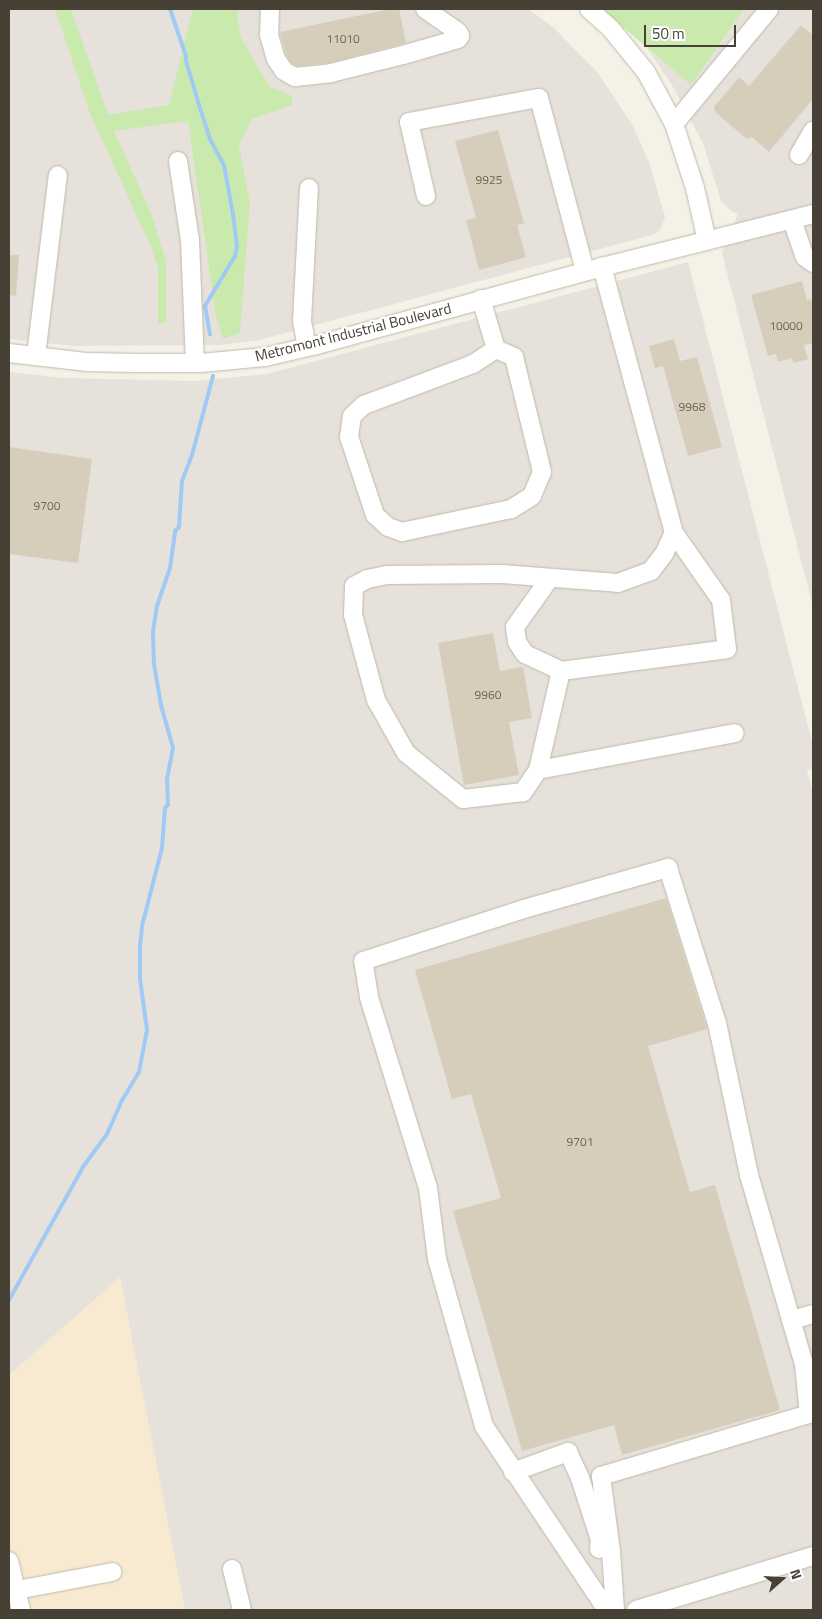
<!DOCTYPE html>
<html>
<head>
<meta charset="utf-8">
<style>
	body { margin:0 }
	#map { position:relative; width:822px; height:1619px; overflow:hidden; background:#f4f1e6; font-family:"Titillium Web",sans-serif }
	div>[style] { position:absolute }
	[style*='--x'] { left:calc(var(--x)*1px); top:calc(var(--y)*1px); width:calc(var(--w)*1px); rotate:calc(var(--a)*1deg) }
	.commercial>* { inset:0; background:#f7ead0 }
	.industrial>* { inset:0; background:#e6e2db }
	.green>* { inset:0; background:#caeaad }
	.stream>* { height:4px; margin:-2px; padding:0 2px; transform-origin:2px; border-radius:2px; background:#a0caf3 }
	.building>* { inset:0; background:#d6cdbb }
	.roads { filter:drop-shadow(0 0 1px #c0b9a8) drop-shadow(0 0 1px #c0b9a8) }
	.minor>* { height:18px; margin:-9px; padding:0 9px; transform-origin:9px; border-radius:9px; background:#fff }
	span { translate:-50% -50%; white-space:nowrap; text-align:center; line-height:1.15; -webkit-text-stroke:4px #fff; paint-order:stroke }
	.number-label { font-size:12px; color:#6b6456 }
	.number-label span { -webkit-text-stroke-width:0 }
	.street-label { font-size:15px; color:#474135 }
	.frame { position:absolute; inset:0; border:10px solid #474135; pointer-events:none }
	.north { position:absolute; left:757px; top:1554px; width:50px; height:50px; -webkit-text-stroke:4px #fff; paint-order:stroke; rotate:71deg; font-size:14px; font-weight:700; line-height:20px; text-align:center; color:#474135 }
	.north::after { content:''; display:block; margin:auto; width:18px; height:22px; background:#474135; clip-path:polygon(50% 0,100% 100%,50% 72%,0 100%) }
	.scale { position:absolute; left:644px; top:25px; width:92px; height:22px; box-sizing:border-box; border:2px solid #474135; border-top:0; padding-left:6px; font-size:15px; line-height:18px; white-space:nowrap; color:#474135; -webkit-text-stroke:4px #fff; paint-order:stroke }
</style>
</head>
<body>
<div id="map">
	<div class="commercial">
		<div style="clip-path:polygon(120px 1276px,185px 1610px,9px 1610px,9px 1375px)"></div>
	</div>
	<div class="industrial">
		<div style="clip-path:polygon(9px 9px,528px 9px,553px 27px,598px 73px,633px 126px,650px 165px,665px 217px,660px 230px,652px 235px,259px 340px,221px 345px,74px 346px,9px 339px)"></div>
		<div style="clip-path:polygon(613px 9px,813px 9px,813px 607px,722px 253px,738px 214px,731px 211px,721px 201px,703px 143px,673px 87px,647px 48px)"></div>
		<div style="clip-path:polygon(688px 262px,813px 746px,813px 768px,807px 770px,813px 794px,813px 1610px,185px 1610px,120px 1277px,9px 1375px,9px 372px,64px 378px,195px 381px,267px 374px)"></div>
	</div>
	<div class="green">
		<div style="clip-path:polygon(55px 9px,71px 9px,108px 115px,169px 105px,192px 13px,190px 9px,240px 9px,237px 14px,241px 38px,270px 87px,292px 96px,292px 105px,252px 119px,239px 145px,250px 204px,240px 333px,223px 339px,216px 316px,188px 121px,114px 131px,151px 213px,166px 261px,166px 322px,158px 324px,158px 267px,150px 245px,89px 111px)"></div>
		<div style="clip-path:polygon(602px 9px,744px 9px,691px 85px)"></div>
	</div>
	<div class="stream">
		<div style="--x:170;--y:9;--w:50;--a:71.2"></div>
		<div style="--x:186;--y:56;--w:5;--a:90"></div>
		<div style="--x:186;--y:61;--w:46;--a:73.5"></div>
		<div style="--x:199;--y:105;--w:38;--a:72"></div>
		<div style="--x:211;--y:141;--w:27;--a:62"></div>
		<div style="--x:224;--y:165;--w:50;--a:79.6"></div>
		<div style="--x:233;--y:214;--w:32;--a:83"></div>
		<div style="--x:237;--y:246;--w:10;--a:101"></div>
		<div style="--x:235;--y:256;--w:58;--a:121"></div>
		<div style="--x:205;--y:306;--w:29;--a:80"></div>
		<div style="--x:9;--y:1300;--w:152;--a:-60.9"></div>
		<div style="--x:83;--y:1167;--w:41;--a:-54"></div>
		<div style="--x:107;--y:1134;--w:35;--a:-66"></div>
		<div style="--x:121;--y:1102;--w:35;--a:-59"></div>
		<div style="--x:139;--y:1072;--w:43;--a:-79.2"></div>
		<div style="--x:147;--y:1030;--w:51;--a:-97.8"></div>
		<div style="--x:140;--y:979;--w:33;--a:-90"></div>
		<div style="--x:140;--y:946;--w:20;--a:-84"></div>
		<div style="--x:142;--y:926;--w:81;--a:-75.6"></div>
		<div style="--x:162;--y:848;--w:40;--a:-85.7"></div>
		<div style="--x:165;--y:808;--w:4;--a:-45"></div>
		<div style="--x:168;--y:805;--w:26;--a:-92"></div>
		<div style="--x:167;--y:779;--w:32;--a:-79"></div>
		<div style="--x:173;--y:748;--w:45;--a:-105.6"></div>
		<div style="--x:161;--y:705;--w:42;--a:-99.7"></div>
		<div style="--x:154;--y:664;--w:33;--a:-92"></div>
		<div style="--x:153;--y:631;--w:25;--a:-81"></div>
		<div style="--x:157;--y:606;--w:40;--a:-71.1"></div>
		<div style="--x:170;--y:568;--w:37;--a:-82"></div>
		<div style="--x:175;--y:531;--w:6;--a:-45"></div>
		<div style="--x:179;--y:527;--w:46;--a:-86.3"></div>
		<div style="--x:182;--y:481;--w:28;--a:-69"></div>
		<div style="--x:192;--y:455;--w:82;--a:-75.1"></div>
	</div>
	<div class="building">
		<div style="clip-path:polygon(390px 9px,399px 9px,406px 43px,329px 63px,297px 66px,291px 63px,286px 54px,280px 32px)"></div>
		<div style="clip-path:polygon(801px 25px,813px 35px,813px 99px,769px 152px,752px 137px,747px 139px,715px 112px,714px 107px,739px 77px,749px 86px)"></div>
		<div style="clip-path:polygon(498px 130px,524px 223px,517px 225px,526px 257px,479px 270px,466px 220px,476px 218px,455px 141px)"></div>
		<div style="clip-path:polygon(9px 255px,19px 255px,16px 296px,9px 295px)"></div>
		<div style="clip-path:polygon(802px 281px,807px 300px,811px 299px,813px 309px,813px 343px,804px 345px,808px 359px,793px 363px,792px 358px,778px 362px,776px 354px,768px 356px,751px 295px)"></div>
		<div style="clip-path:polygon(674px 339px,680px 361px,697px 357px,722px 447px,688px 456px,663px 366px,655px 368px,649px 346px)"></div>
		<div style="clip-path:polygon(9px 447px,92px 459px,78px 563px,9px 554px)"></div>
		<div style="clip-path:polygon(493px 633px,500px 671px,523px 667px,532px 718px,509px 722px,519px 775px,464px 785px,438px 643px)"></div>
		<div style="clip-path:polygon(666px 898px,707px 1029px,648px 1046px,690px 1192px,715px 1185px,780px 1410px,622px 1455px,614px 1425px,522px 1451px,453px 1211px,501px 1198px,471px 1094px,452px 1099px,415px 970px)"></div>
	</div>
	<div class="roads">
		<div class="minor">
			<div style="--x:270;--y:9;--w:26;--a:92"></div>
			<div style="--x:269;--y:35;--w:25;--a:74"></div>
			<div style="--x:276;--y:59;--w:14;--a:56"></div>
			<div style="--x:284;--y:71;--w:13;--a:29"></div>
			<div style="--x:295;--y:77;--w:36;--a:-6"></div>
			<div style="--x:331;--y:73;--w:74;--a:-14"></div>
			<div style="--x:403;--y:55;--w:57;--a:-16.2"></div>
			<div style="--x:458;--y:39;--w:4;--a:-56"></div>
			<div style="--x:460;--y:36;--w:4;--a:-117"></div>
			<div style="--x:458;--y:32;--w:40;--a:-145.1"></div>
			<div style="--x:589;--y:9;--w:30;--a:42"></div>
			<div style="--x:611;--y:29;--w:55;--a:50.9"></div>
			<div style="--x:646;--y:72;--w:59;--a:61.7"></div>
			<div style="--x:674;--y:124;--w:67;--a:71.8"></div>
			<div style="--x:695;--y:188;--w:54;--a:77.2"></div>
			<div style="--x:674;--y:124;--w:149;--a:-50.4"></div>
			<div style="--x:799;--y:155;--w:28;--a:-60"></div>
			<div style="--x:178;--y:161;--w:80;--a:81.4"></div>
			<div style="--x:190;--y:240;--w:123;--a:87.7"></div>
			<div style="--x:426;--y:196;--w:76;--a:-102.9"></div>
			<div style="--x:409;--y:122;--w:132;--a:-10.5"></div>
			<div style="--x:539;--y:98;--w:179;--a:75.1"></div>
			<div style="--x:792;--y:220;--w:39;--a:71"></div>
			<div style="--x:805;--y:257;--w:10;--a:37"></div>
			<div style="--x:481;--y:299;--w:52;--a:73.3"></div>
			<div style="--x:496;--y:349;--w:20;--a:24"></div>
			<div style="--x:514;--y:357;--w:118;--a:76.3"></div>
			<div style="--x:542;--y:472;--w:26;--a:113"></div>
			<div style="--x:532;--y:496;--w:25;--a:148"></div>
			<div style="--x:511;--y:509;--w:111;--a:168.1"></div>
			<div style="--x:402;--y:532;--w:15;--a:-160"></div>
			<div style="--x:388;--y:527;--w:18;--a:-137"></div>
			<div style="--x:375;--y:515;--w:82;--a:-108.4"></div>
			<div style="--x:349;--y:437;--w:21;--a:-82"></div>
			<div style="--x:352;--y:416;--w:16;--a:-43"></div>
			<div style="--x:364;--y:405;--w:116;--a:-20.6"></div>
			<div style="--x:473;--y:364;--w:27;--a:-33"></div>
			<div style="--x:307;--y:347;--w:26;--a:-101"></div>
			<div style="--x:302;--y:321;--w:133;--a:-87"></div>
			<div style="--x:9;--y:353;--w:79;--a:6.6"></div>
			<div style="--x:87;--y:362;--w:49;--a:1.2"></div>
			<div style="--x:136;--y:363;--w:65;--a:0"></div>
			<div style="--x:201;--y:363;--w:64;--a:-5.4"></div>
			<div style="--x:265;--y:357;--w:53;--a:-13"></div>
			<div style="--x:317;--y:345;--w:295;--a:-15.3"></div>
			<div style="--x:602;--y:267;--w:218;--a:-14.1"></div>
			<div style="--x:36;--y:356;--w:182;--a:-83.1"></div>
			<div style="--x:550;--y:578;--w:60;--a:125.5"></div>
			<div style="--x:515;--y:627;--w:15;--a:82"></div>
			<div style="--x:517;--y:642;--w:14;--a:56"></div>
			<div style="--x:525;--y:654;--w:40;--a:25"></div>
			<div style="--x:561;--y:671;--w:167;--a:-7.5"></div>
			<div style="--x:727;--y:649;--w:49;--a:-97"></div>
			<div style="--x:721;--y:600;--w:82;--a:-125"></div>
			<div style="--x:674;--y:533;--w:276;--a:-105.1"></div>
			<div style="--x:561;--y:671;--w:102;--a:103.1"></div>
			<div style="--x:538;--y:770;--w:200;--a:-10.6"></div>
			<div style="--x:538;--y:770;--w:27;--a:124"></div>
			<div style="--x:523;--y:792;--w:60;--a:173.3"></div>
			<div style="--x:463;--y:799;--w:73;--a:-141.1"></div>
			<div style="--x:406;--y:753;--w:61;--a:-119.5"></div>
			<div style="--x:376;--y:700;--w:88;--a:-105.1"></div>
			<div style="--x:353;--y:615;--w:29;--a:-88"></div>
			<div style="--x:354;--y:586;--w:15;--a:-28"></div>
			<div style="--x:367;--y:579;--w:20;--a:-11"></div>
			<div style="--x:387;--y:575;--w:115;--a:-0.5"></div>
			<div style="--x:502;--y:574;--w:116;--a:4.4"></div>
			<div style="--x:618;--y:583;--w:35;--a:-20"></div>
			<div style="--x:651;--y:571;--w:21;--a:-53"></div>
			<div style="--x:664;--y:554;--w:23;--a:-65"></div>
			<div style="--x:791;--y:1320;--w:23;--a:-15"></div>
			<div style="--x:513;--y:1472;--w:59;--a:-20"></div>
			<div style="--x:568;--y:1452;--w:29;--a:65"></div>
			<div style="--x:580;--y:1478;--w:65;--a:72.1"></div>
			<div style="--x:600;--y:1540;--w:9;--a:96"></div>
			<div style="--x:9;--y:1561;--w:50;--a:76.2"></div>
			<div style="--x:232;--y:1569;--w:42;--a:76.3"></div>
			<div style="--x:17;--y:1590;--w:97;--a:-10.7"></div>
			<div style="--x:607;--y:1610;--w:221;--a:-123.8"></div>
			<div style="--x:484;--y:1426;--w:173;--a:-105.7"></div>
			<div style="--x:437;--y:1259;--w:72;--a:-97.2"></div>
			<div style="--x:428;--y:1188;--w:200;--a:-107.2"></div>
			<div style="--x:369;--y:997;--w:36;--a:-99"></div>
			<div style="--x:363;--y:961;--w:169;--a:-17.9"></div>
			<div style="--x:524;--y:909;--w:150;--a:-15.9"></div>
			<div style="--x:668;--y:868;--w:163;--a:72.5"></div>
			<div style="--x:717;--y:1023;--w:155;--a:78.1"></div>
			<div style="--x:749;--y:1175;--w:197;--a:73.8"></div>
			<div style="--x:804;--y:1364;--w:50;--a:84.3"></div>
			<div style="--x:809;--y:1414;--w:217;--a:163.4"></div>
			<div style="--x:601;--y:1476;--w:76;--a:82.4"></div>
			<div style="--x:611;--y:1551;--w:59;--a:86.1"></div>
			<div style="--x:636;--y:1610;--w:185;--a:-17"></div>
		</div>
	</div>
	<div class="number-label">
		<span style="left:343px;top:39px">11010</span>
		<span style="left:489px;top:180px">9925</span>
		<span style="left:786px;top:326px">10000</span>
		<span style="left:692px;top:407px">9968</span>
		<span style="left:47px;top:506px">9700</span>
		<span style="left:488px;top:695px">9960</span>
		<span style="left:580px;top:1142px">9701</span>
	</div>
	<div class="street-label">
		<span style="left:353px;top:332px;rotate:-14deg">Metromont Industrial Boulevard</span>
	</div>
	<div class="frame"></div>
	<div class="north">N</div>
	<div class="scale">50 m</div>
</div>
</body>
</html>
